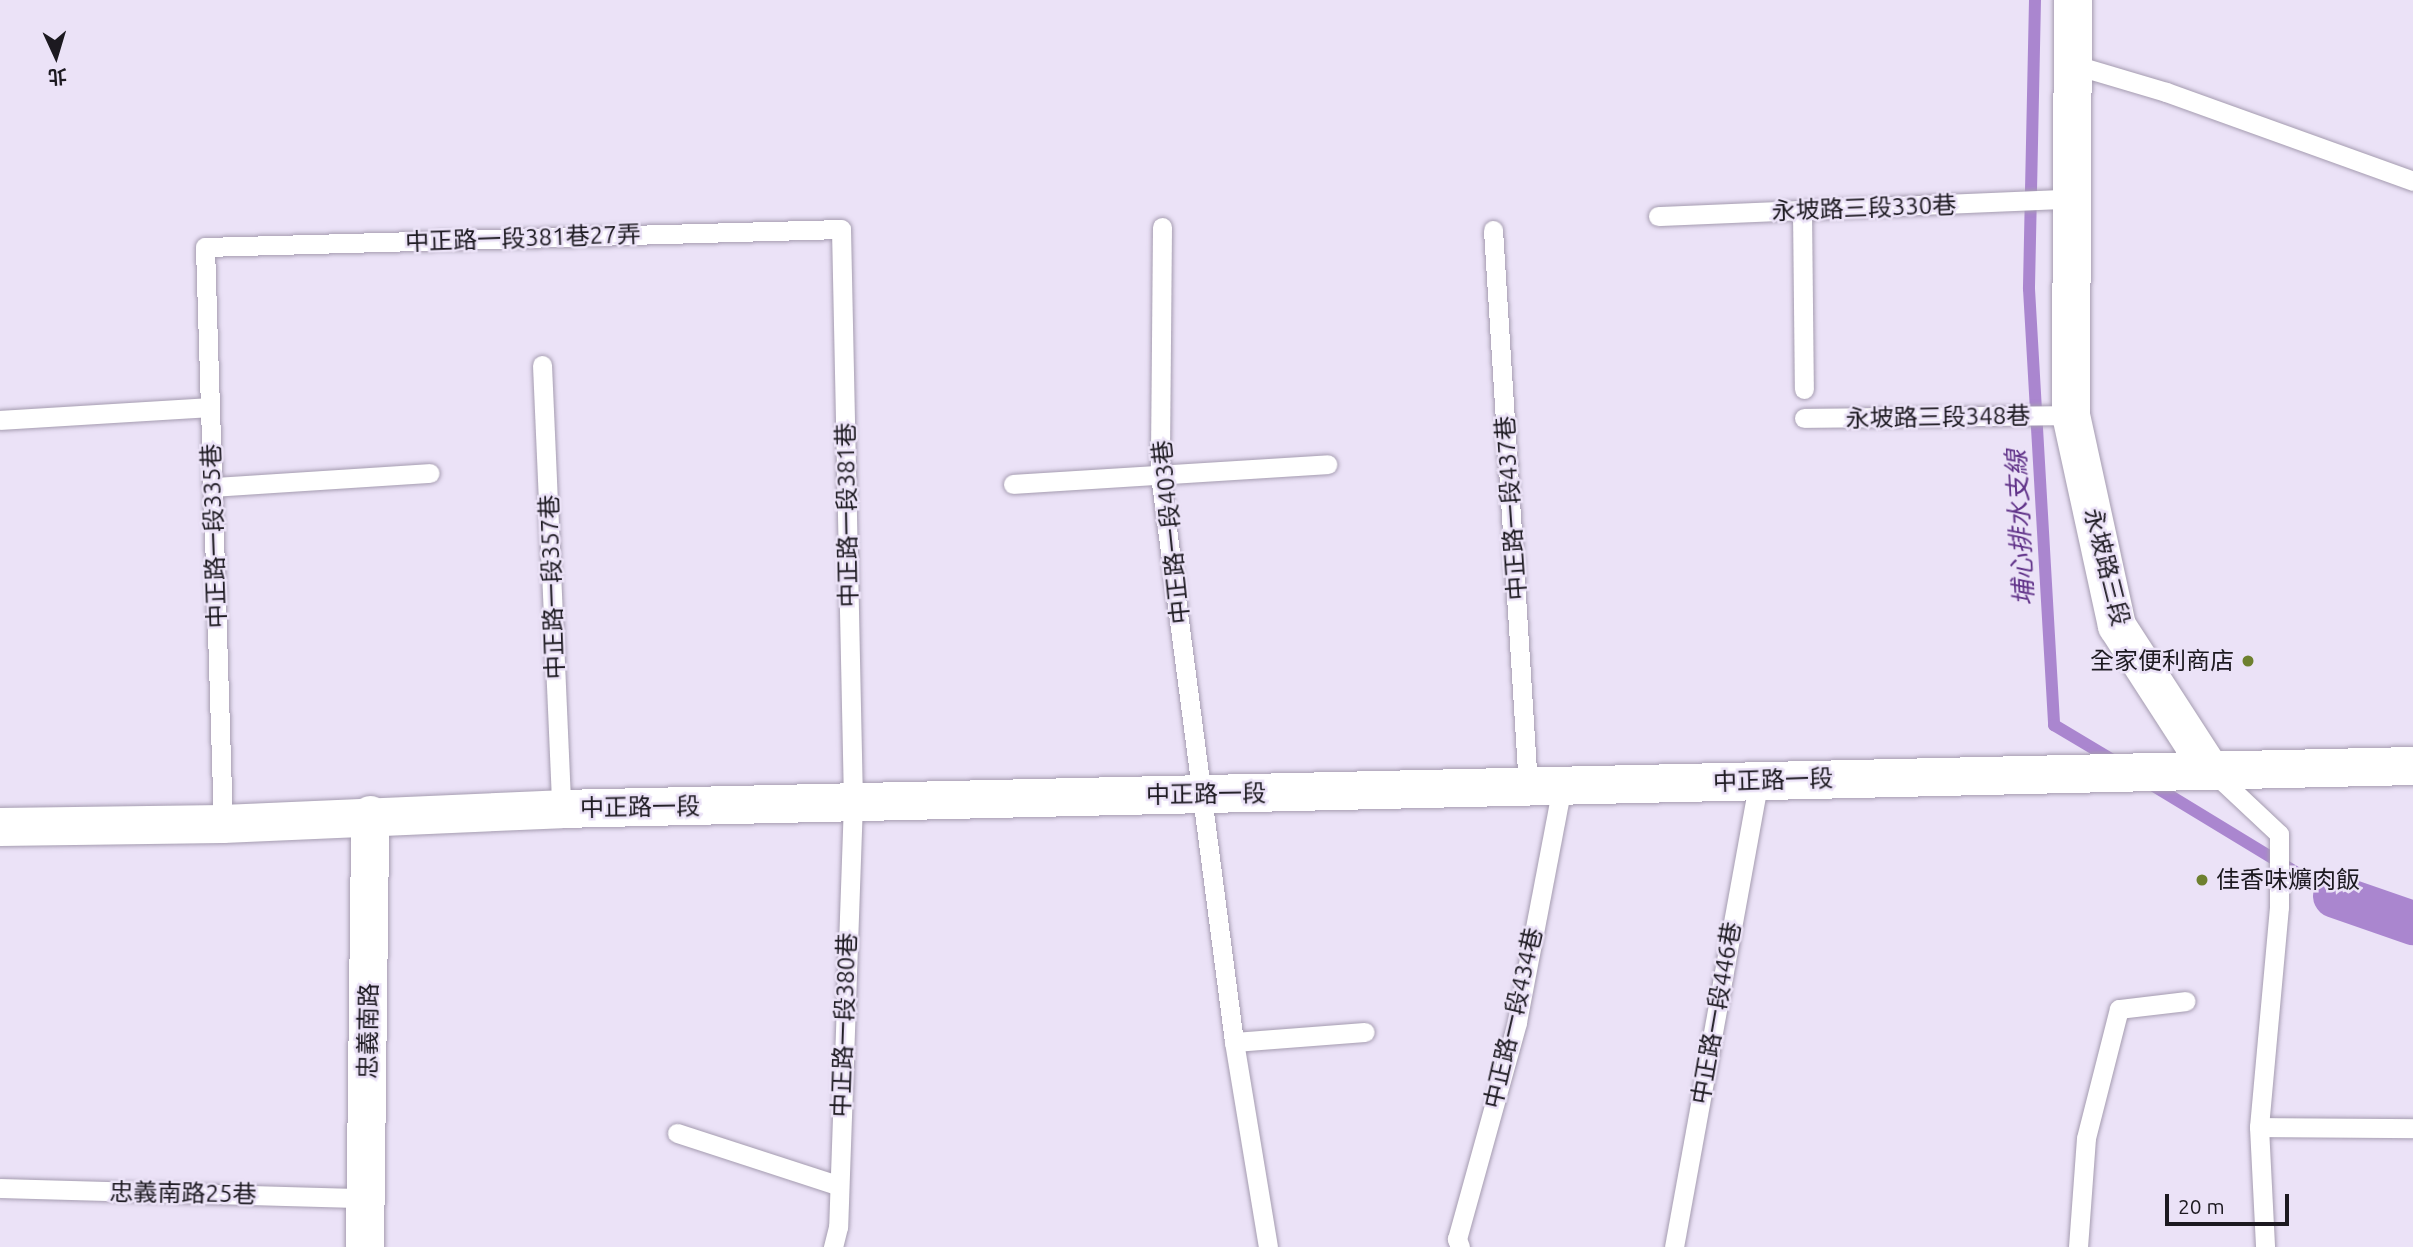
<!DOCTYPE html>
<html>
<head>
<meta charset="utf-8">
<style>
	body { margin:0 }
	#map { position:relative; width:2413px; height:1247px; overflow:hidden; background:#ebe2f7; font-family:Ubuntu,"Noto Sans TC",sans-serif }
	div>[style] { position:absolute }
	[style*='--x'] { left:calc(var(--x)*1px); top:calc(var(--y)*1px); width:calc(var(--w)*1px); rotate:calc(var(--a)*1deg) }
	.stream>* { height:12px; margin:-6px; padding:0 6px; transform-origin:6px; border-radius:6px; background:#aa86cf }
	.canal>* { height:44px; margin:-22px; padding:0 22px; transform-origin:22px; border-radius:22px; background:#aa86cf }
	.roads { filter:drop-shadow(0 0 2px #a59cb0) drop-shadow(0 0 2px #a59cb0) }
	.service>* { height:19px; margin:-9.5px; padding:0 9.5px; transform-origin:9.5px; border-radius:9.5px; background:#fff }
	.minor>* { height:38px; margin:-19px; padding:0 19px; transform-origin:19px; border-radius:19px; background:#fff }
	.tertiary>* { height:38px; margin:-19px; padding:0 19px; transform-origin:19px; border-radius:19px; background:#fff }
	.secondary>* { height:38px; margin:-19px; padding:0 19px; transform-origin:19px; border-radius:19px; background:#fff }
	.dots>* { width:19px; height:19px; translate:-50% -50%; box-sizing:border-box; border:4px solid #ebe2f7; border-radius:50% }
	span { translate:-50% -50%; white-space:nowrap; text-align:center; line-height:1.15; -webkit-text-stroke:5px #ebe2f7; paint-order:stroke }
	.street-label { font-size:24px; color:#1c1920 }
	.poi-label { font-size:24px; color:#1c1920 }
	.right { translate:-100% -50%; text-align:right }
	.left { translate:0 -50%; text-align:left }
	.water-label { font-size:26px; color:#613389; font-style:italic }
	.north { position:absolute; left:21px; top:21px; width:70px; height:70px; -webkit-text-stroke:5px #ebe2f7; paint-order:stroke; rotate:176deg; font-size:19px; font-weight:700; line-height:28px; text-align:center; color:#1c1920 }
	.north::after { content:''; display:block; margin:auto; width:24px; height:32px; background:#1c1920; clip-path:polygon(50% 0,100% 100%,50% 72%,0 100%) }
	.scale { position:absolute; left:2165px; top:1194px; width:124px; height:32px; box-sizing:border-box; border:4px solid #1c1920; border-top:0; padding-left:9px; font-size:21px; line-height:24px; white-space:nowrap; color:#1c1920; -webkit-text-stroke:5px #ebe2f7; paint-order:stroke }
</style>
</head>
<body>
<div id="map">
	<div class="stream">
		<div style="--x:2035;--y:0;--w:289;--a:91.2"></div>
		<div style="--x:2029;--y:289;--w:437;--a:86.7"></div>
		<div style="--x:2054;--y:725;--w:72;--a:30.8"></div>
		<div style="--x:2149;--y:783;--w:218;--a:31.3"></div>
	</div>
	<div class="canal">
		<div style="--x:2335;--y:896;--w:83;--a:19.1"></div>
	</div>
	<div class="roads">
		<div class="service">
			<div style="--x:2072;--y:64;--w:98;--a:16.6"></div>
			<div style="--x:2166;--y:92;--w:263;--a:19.8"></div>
			<div style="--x:1802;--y:210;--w:179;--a:89.4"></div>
			<div style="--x:1658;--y:216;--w:412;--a:-2.4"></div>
			<div style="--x:1162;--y:227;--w:248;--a:90.5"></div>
			<div style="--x:1160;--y:475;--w:572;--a:82.56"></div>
			<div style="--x:1493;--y:230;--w:557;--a:86.4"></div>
			<div style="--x:542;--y:365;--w:444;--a:87.5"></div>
			<div style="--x:1804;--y:418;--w:267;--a:-0.6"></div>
			<div style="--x:0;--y:420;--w:210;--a:-3.5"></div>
			<div style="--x:1013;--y:484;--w:315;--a:-3.6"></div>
			<div style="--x:213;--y:487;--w:217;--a:-3.7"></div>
			<div style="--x:2214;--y:773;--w:89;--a:43.2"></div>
			<div style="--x:2279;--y:834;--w:73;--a:90"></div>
			<div style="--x:2279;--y:907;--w:221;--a:95.2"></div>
			<div style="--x:2259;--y:1127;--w:120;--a:87.1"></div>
			<div style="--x:223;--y:824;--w:577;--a:-91.79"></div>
			<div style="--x:205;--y:247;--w:636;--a:-1.62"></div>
			<div style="--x:841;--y:229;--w:573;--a:88.8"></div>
			<div style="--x:853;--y:802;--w:425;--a:92"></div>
			<div style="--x:838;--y:1227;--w:21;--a:104"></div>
			<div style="--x:2259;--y:1127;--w:154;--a:0.4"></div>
			<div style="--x:677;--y:1133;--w:168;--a:18"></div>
			<div style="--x:0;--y:1188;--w:365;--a:1.6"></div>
			<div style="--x:1268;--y:1247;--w:208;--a:-99.4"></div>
			<div style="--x:1234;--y:1042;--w:131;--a:-4.4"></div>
			<div style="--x:1460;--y:1247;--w:9;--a:-111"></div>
			<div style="--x:1457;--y:1239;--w:225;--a:-74.5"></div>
			<div style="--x:1517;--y:1022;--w:240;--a:-79.2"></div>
			<div style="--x:1674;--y:1247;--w:475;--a:-79.7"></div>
			<div style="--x:2078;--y:1247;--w:109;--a:-85.8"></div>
			<div style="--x:2086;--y:1138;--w:133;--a:-75.7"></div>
			<div style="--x:2119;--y:1009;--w:67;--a:-6.8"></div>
		</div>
		<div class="minor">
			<div style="--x:365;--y:1247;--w:432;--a:-89.3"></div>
		</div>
		<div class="tertiary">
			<div style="--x:2073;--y:0;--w:415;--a:90.3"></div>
			<div style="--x:2071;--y:415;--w:216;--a:77.7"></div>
			<div style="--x:2117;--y:626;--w:169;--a:57.1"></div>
		</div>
		<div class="secondary">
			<div style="--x:0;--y:827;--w:223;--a:-0.8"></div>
			<div style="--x:223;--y:824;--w:338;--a:-2.5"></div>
			<div style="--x:561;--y:809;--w:1852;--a:-1.33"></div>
		</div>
	</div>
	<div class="dots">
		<div style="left:2248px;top:661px;background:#6e802f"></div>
		<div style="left:2202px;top:880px;background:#6e802f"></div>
	</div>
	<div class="street-label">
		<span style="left:1864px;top:208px;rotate:-2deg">永坡路三段330巷</span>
		<span style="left:523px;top:238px;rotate:-2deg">中正路一段381巷27弄</span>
		<span style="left:1938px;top:417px;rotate:-1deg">永坡路三段348巷</span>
		<span style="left:1511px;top:508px;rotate:-94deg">中正路一段437巷</span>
		<span style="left:847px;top:515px;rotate:-91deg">中正路一段381巷</span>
		<span style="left:1171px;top:532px;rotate:-96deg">中正路一段403巷</span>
		<span style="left:214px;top:536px;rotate:-92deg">中正路一段335巷</span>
		<span style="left:2107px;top:567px;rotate:76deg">永坡路三段</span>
		<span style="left:552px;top:587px;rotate:-92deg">中正路一段357巷</span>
		<span style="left:1773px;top:780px;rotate:-2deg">中正路一段</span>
		<span style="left:1206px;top:794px;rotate:-1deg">中正路一段</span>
		<span style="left:640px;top:807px;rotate:-1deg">中正路一段</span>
		<span style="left:1716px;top:1013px;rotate:-80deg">中正路一段446巷</span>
		<span style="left:1513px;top:1018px;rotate:-77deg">中正路一段434巷</span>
		<span style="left:844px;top:1025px;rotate:-88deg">中正路一段380巷</span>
		<span style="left:368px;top:1031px;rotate:-89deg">忠義南路</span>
		<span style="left:183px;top:1193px;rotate:1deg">忠義南路25巷</span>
	</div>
	<div class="poi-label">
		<span class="right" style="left:2234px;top:661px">全家便利商店</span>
		<span class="left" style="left:2216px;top:880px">佳香味爌肉飯</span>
	</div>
	<div class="water-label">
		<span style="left:2020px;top:528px;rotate:-93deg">埔心排水支線</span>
	</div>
	<div class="north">北</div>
	<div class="scale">20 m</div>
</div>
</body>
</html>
